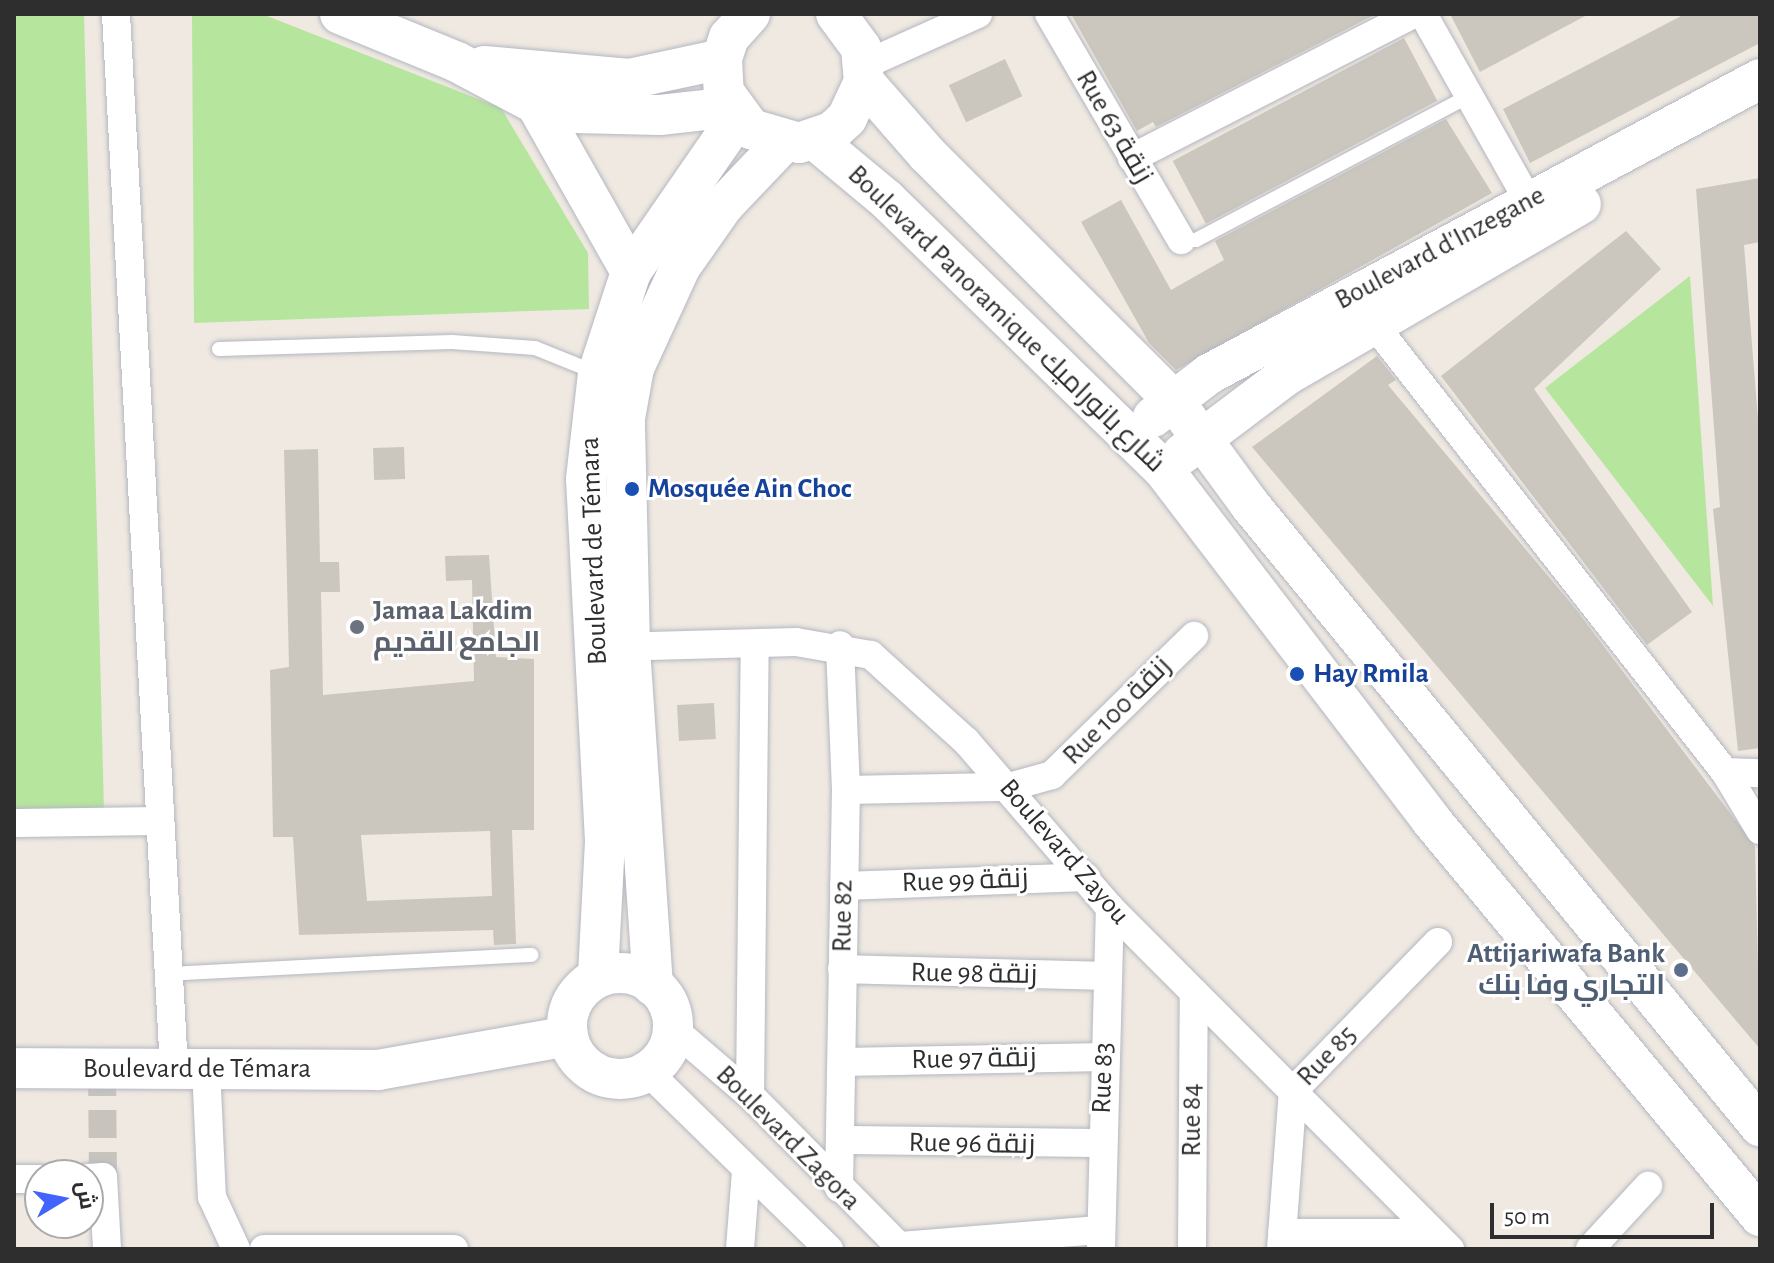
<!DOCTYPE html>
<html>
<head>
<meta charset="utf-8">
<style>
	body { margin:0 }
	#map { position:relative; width:1774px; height:1263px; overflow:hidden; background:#efe9e1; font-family:"Alegreya Sans",Cairo,sans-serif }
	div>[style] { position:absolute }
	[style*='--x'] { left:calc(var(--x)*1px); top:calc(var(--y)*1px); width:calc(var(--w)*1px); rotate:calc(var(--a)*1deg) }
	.green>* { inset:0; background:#b6e59e }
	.building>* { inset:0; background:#cbc7bf; transform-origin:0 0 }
	.street-tunnel>* { height:28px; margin-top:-14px; transform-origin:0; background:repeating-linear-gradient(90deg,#c8c4bd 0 28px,transparent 0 42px) }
	.roads { filter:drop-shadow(0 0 2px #b4b7c1) drop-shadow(0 0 2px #b4b7c1) }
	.lane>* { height:14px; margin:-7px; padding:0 7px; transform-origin:7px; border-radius:7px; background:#fff }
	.street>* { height:28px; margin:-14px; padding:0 14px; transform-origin:14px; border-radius:14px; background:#fff }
	.secondary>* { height:40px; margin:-20px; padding:0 20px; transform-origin:20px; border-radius:20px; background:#fff }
	.secondary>.ring { margin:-20px; padding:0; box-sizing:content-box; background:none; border:40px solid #fff; border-radius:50% }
	.dots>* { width:22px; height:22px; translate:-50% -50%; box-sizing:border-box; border:4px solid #fff; border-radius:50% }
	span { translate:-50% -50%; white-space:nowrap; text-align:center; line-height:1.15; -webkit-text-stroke:6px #fff; paint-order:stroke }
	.street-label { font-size:28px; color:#2e2e2e }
	.transit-label { font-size:28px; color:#164399; font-weight:700 }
	.left { translate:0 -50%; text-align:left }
	.worship-label { font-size:28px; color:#5b616d; font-weight:700 }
	.service-label { font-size:28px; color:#4e5e75; font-weight:700 }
	.right { translate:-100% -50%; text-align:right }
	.frame { position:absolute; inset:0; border:16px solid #2e2e2e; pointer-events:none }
	.north { position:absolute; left:24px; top:1159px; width:80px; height:80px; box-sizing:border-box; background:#fff; border:2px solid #ababab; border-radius:50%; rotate:80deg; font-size:22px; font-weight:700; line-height:32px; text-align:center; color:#2e2e2e }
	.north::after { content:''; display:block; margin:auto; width:28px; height:36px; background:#4264fb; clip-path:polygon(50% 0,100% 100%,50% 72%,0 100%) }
	.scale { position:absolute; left:1490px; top:1203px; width:224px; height:36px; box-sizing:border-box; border:4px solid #2e2e2e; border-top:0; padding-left:10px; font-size:24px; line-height:28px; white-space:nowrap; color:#2e2e2e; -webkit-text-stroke:6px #fff; paint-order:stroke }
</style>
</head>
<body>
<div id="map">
	<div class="green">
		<div style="clip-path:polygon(14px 14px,84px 14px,104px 812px,14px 817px)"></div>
		<div style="clip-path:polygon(192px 14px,262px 14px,501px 108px,588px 253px,589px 309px,194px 323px)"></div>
		<div style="clip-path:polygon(1690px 276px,1713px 606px,1545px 388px)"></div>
	</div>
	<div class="building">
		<div style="clip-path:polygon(1071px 14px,1376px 14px,1156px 127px,1153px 122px,1137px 131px)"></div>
		<div style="clip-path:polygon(1450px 14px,1589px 14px,1480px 72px)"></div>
		<div style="clip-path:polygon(1685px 14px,1760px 14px,1760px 43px,1530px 163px,1503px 109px)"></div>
		<div style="left:1404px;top:38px;width:71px;height:262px;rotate:62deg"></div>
		<div style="left:1005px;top:59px;width:41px;height:62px;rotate:65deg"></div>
		<div style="clip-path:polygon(1446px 119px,1492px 193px,1176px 370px,1149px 343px,1081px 222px,1121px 200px,1171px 290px,1224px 260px,1215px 241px)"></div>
		<div style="clip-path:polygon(1760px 178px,1760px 242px,1744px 245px,1760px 444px,1760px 748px,1738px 751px,1713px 509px,1720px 507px,1696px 189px)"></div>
		<div style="clip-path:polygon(1626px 231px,1661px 269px,1534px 389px,1692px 612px,1647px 645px,1441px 376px)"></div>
		<div style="clip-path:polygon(1377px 356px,1396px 380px,1388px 385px,1574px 607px,1755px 846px,1760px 1049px,1252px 447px)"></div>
		<div style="left:404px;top:447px;width:32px;height:31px;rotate:88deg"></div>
		<div style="clip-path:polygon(evenodd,318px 449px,320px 562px,339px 562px,340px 592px,321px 592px,323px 695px,474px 681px,472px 580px,446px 581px,445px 556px,489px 555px,496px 657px,534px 659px,534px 830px,512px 830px,516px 944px,494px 945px,493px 930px,299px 935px,293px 837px,273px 837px,270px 670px,289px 667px,284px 450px,318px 449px,490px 831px,492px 896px,367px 901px,361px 835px,490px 831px)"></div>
		<div style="left:714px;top:703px;width:36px;height:37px;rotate:87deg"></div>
	</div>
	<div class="street-tunnel">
		<div style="--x:102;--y:1068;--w:109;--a:89.5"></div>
	</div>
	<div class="roads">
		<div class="lane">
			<div style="--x:1181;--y:240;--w:15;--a:0"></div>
			<div style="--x:1196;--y:240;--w:306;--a:-27.8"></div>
			<div style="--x:219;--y:349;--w:233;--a:-1.7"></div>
			<div style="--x:452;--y:342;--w:83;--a:4.1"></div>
			<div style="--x:535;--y:348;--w:67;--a:22"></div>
			<div style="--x:167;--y:974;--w:365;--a:-3"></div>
		</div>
		<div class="street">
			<div style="--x:116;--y:14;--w:1056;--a:86.85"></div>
			<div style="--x:1049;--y:14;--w:262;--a:59.7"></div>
			<div style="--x:1423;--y:14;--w:214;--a:60.6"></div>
			<div style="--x:864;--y:65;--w:125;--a:-24.1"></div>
			<div style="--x:1132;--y:158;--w:316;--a:-27.1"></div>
			<div style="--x:1372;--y:322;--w:572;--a:51.89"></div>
			<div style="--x:1725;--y:772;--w:68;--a:58.9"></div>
			<div style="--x:613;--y:647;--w:183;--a:-1.6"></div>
			<div style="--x:796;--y:642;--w:76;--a:9.8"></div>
			<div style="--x:871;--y:655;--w:128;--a:42.2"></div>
			<div style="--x:966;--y:741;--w:221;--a:49.2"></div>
			<div style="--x:1110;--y:908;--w:482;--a:45.1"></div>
			<div style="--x:1725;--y:772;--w:35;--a:2"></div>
			<div style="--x:846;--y:790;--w:163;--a:-1.1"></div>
			<div style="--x:1009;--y:787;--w:45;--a:-15.6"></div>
			<div style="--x:1052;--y:775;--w:199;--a:-44.4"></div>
			<div style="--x:14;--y:823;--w:146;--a:-0.8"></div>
			<div style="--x:844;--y:886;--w:242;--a:-2.1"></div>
			<div style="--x:842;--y:969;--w:263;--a:1.5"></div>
			<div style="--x:672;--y:1028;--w:103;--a:40.7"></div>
			<div style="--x:750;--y:1095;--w:216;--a:45.4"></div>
			<div style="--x:844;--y:1062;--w:260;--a:-1.1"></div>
			<div style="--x:206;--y:1067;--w:130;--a:87.4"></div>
			<div style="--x:212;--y:1197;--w:57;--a:65.2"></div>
			<div style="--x:649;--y:1073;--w:252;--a:44.4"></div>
			<div style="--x:750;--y:1095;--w:451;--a:-89.4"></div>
			<div style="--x:843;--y:1140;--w:258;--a:0.7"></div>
			<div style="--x:88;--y:1178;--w:15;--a:-4"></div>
			<div style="--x:103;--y:1177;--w:72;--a:86.8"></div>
			<div style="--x:14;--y:1179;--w:26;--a:0"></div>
			<div style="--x:839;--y:1188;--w:398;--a:-89"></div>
			<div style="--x:846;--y:790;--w:145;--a:-92.4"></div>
			<div style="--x:1282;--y:1233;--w:151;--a:0"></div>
			<div style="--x:899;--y:1246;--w:202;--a:-4.6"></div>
			<div style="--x:264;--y:1249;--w:190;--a:0"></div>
			<div style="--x:740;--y:1249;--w:78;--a:-85.6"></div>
			<div style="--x:1101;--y:1249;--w:341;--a:-88.5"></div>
			<div style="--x:1192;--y:1249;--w:257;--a:-89.6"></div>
			<div style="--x:1281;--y:1249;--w:158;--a:-85.7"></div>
			<div style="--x:1293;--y:1091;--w:208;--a:-45.8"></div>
			<div style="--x:1590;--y:1249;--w:86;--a:-47.4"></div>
		</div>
		<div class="secondary">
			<div style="--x:340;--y:14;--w:126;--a:22.3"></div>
			<div style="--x:457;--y:62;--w:89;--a:28"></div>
			<div style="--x:536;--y:104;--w:39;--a:13"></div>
			<div style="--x:574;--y:113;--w:86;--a:1.3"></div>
			<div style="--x:660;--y:115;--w:71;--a:-6.4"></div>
			<div style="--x:750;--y:14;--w:31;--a:132"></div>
			<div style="--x:729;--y:37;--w:23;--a:108"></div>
			<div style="--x:722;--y:59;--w:33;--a:87"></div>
			<div style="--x:724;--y:92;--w:46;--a:53.9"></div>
			<div style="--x:751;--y:129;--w:50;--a:16.3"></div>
			<div style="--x:799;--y:143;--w:36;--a:-19"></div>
			<div style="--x:833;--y:131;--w:19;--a:-43"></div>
			<div style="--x:847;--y:118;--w:40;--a:-65"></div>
			<div style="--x:864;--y:82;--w:34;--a:-95"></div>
			<div style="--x:861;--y:48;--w:42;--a:-126.3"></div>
			<div style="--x:484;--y:66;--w:146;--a:5.1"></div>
			<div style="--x:629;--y:79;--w:95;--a:-12.1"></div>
			<div style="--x:864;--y:82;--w:97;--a:48.8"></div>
			<div style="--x:928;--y:155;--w:348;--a:45"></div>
			<div style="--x:1174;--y:401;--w:129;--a:53.8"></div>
			<div style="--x:1250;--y:505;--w:804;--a:50.61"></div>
			<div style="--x:536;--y:104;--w:193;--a:60.5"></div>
			<div style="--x:815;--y:140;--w:92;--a:39.7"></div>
			<div style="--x:886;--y:199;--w:387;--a:44.3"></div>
			<div style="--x:1163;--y:469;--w:442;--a:52.6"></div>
			<div style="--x:1431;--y:820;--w:515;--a:50.28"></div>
			<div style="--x:1153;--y:417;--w:71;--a:-37.5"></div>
			<div style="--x:1209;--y:374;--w:625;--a:-28.16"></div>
			<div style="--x:1182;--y:454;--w:131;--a:-37"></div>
			<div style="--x:1287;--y:375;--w:340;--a:-30.2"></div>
			<div class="ring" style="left:567px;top:973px;width:66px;height:66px"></div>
			<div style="--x:598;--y:975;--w:134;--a:-87"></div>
			<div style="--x:605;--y:841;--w:362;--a:-93"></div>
			<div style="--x:586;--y:479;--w:107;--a:-83.5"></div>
			<div style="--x:598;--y:373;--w:106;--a:-71.9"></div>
			<div style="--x:631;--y:272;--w:188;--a:-55.4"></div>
			<div style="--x:653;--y:986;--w:340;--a:-93.9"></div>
			<div style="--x:630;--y:647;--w:229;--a:-91.3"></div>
			<div style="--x:625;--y:418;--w:51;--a:-79.8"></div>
			<div style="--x:634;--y:368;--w:112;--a:-65.3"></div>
			<div style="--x:681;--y:266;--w:73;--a:-55"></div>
			<div style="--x:723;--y:206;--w:88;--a:-46.4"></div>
			<div style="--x:14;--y:1068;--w:364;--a:0.3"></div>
			<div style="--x:378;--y:1070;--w:193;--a:-10.1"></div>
		</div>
	</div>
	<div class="dots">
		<div style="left:632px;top:489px;background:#1a4fb4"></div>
		<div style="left:357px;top:627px;background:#6b7280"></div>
		<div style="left:1297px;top:674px;background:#1a4fb4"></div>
		<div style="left:1681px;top:970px;background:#5c6f8a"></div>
	</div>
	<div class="street-label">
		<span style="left:1114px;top:127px;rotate:60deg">Rue 63 زنقة</span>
		<span style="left:1440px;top:248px;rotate:-28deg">Boulevard d'Inzegane</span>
		<span style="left:1006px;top:319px;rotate:44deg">Boulevard Panoramique شارع بانوراميك</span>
		<span style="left:594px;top:551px;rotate:-92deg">Boulevard de Témara</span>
		<span style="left:1117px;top:711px;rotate:-45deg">Rue 100 زنقة</span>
		<span style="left:1064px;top:852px;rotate:49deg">Boulevard Zayou</span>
		<span style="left:965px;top:881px;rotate:-2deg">Rue 99 زنقة</span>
		<span style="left:843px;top:916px;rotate:-89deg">Rue 82</span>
		<span style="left:974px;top:974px;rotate:1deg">Rue 98 زنقة</span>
		<span style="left:1327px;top:1056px;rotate:-46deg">Rue 85</span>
		<span style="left:974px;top:1059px;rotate:-1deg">Rue 97 زنقة</span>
		<span style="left:197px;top:1069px">Boulevard de Témara</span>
		<span style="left:1103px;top:1078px;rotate:-88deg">Rue 83</span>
		<span style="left:1192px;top:1120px;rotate:-90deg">Rue 84</span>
		<span style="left:788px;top:1138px;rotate:45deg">Boulevard Zagora</span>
		<span style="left:972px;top:1144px;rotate:1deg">Rue 96 زنقة</span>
	</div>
	<div class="transit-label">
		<span class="left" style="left:648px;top:489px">Mosquée Ain Choc</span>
		<span class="left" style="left:1313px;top:674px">Hay Rmila</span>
	</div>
	<div class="worship-label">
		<span class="left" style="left:373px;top:627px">Jamaa Lakdim<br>الجامع القديم</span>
	</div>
	<div class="service-label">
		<span class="right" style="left:1665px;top:970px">Attijariwafa Bank<br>التجاري وفا بنك</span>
	</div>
	<div class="frame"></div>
	<div class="north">ش</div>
	<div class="scale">50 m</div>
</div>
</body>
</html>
